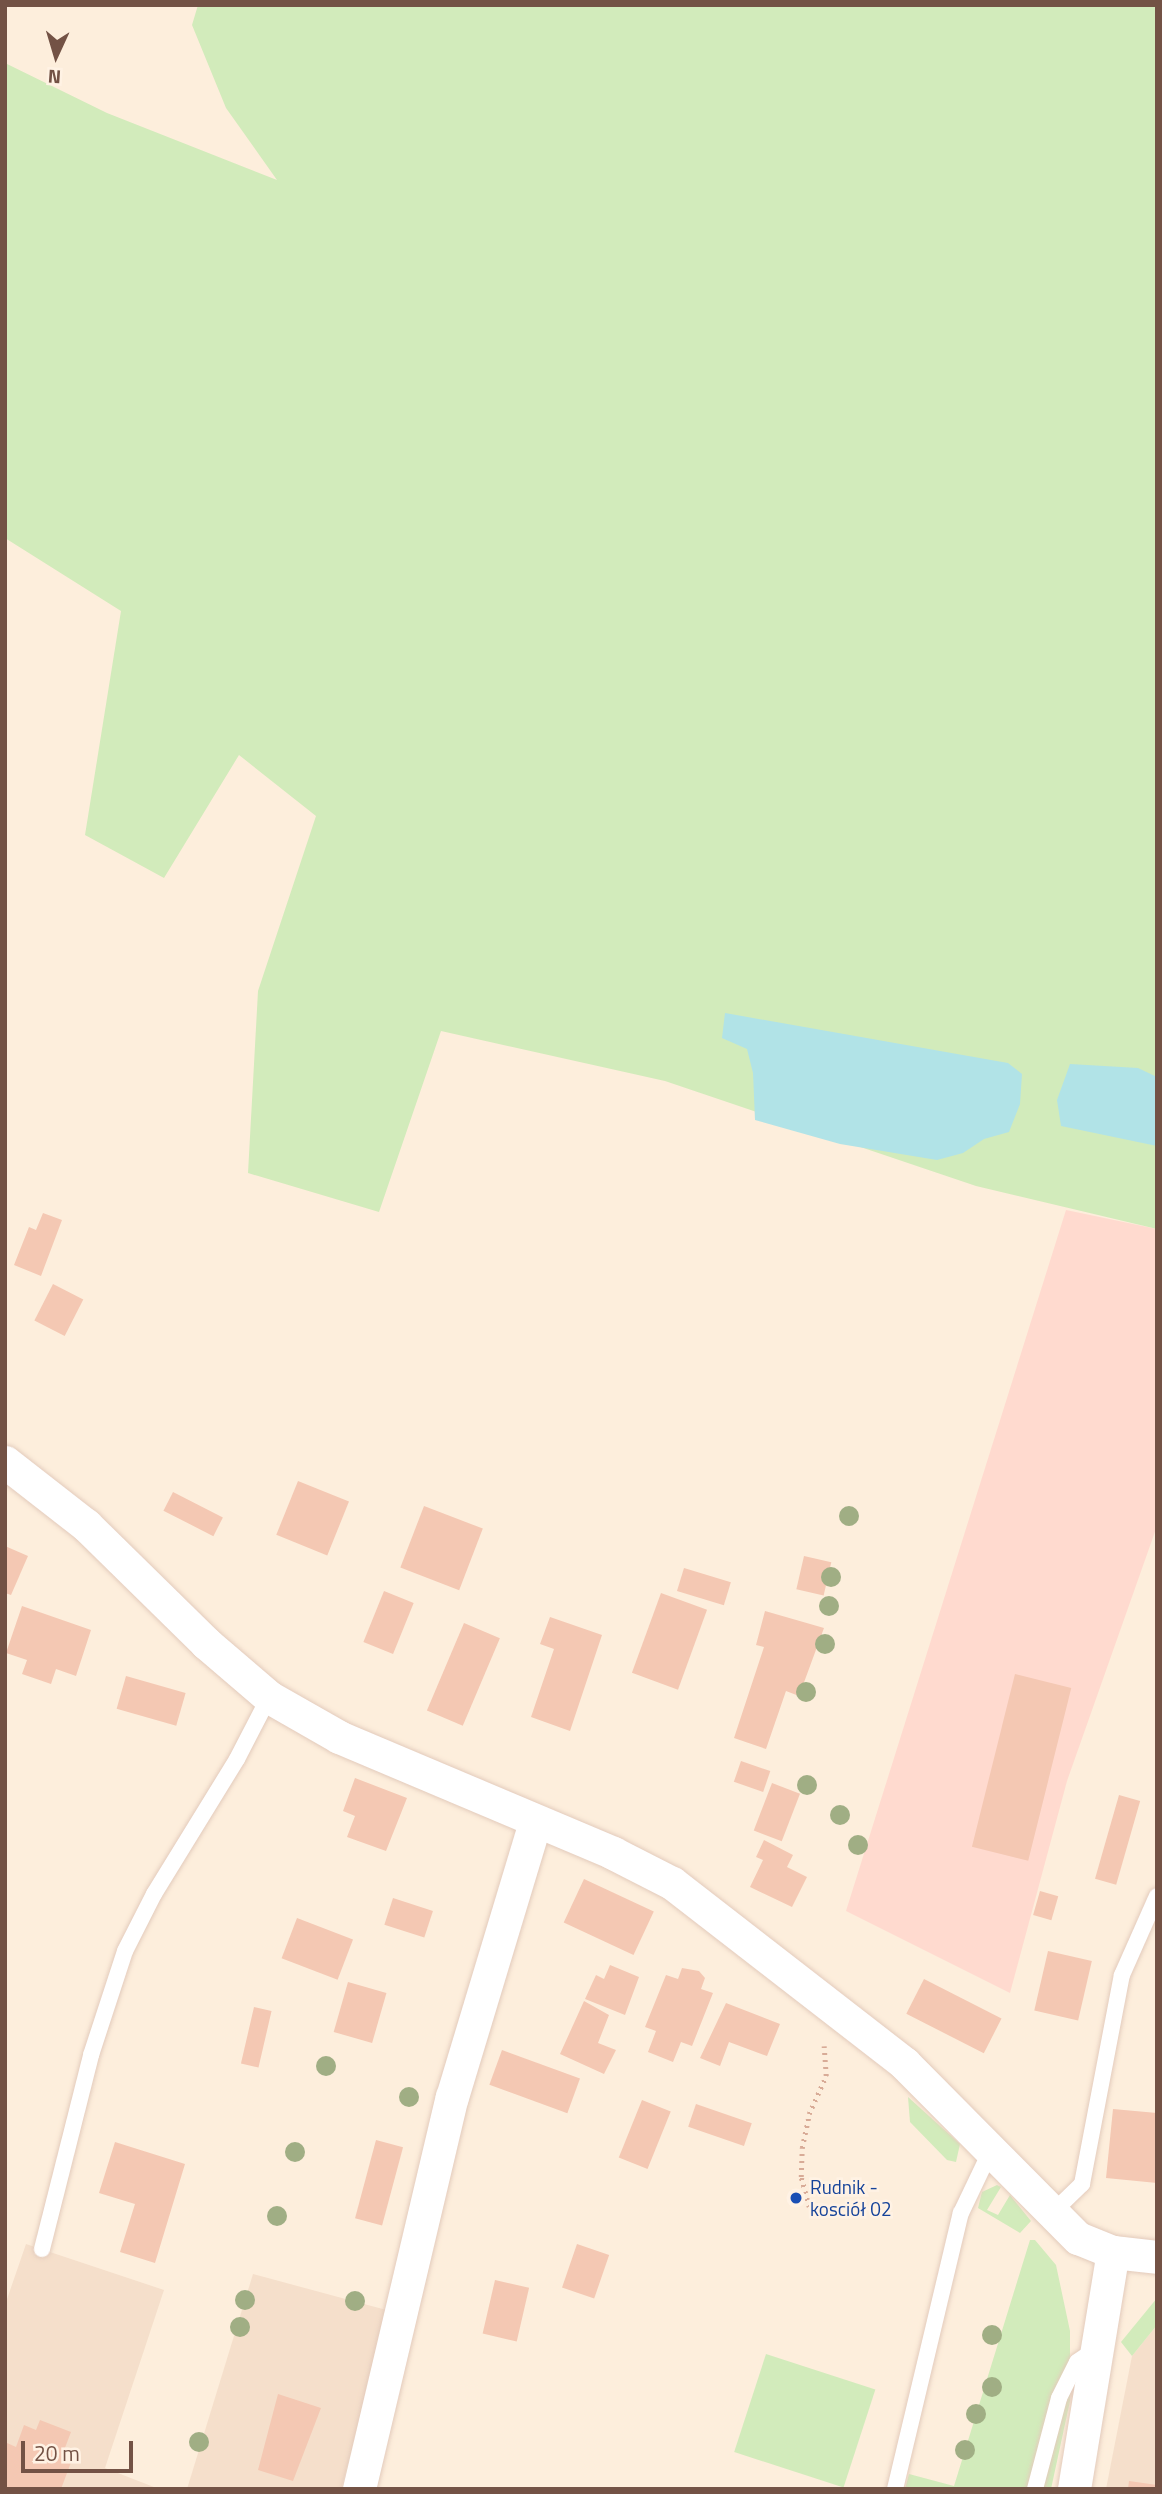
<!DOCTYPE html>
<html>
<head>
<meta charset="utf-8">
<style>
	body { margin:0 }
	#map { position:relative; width:1162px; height:2494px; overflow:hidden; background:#fdeedc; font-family:"Titillium Web",sans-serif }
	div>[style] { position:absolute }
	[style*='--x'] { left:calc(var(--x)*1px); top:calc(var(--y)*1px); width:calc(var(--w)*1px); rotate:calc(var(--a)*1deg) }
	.residential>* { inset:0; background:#f5dfcb }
	.commercial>* { inset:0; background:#ffdacf }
	.green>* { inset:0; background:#d2ebbb; transform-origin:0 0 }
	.water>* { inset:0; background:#b1e3e7 }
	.building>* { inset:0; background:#f4c8b3; transform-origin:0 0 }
	.path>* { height:4.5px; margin-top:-2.25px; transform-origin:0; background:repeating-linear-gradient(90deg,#d8ab97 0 2px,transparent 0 7px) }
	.roads { filter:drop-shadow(0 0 2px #e3cbbc) drop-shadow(0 0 2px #e3cbbc) }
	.service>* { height:16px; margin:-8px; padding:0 8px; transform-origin:8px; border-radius:8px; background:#fff }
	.minor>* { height:33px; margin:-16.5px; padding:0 16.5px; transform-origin:16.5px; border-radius:16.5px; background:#fff }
	.trees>* { width:20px; height:20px; margin:-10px; border-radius:50%; background:#a0ae84 }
	.dots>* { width:19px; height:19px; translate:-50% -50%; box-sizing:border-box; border:4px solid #fff2e4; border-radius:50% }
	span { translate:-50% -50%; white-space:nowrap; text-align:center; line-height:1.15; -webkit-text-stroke:5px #fff2e4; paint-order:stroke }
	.transit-label { font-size:19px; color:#164399 }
	.left { translate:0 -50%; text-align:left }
	.frame { position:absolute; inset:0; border:7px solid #735245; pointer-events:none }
	.north { position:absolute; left:21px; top:21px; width:70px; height:70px; -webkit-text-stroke:5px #fff2e4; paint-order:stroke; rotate:184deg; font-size:19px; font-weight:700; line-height:28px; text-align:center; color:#735245 }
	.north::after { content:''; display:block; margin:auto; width:24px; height:32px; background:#735245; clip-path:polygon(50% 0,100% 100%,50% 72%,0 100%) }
	.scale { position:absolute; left:21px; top:2441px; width:112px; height:32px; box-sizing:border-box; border:4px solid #735245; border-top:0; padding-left:9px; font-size:21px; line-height:24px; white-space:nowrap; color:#735245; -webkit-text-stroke:5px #fff2e4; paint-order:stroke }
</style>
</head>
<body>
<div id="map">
	<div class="residential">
		<div style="clip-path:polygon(26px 2244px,164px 2290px,105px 2468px,159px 2489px,5px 2489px,5px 2305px)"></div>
		<div style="clip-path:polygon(253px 2274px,390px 2311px,341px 2489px,187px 2489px)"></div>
		<div style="clip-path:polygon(1157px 2325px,1157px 2489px,1106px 2489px,1132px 2356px)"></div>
	</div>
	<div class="commercial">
		<div style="clip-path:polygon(1066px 1210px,1157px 1229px,1157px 1526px,1067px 1781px,1010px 1993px,846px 1911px)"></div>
	</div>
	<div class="green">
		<div style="clip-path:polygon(198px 5px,1157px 5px,1157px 1229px,976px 1186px,665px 1081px,441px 1031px,379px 1212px,248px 1173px,258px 991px,316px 816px,239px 755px,164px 878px,85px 835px,121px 611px,5px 538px,5px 63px,107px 113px,277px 180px,226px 108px,192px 25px)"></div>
		<div style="clip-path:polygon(908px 2097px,960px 2144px,956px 2162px,947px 2160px,910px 2122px)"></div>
		<div style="clip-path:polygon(997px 2185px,1001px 2187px,987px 2210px,998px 2215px,1010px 2195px,1031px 2221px,1020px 2233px,978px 2208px,982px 2192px)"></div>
		<div style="clip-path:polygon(1030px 2240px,1035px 2240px,1056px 2265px,1070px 2331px,1070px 2401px,1051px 2489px,905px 2489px,909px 2474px,954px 2486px)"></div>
		<div style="clip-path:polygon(1157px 2298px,1157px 2325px,1132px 2356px,1121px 2342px)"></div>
		<div style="left:766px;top:2354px;width:115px;height:103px;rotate:18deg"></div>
	</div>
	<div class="water">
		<div style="clip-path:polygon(725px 1013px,1008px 1063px,1022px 1074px,1020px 1104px,1009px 1132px,984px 1139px,963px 1153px,937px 1160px,840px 1144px,755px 1120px,753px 1073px,747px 1049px,722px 1038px)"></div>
		<div style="clip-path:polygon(1070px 1064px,1138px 1068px,1157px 1077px,1157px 1146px,1061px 1126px,1057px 1100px)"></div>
	</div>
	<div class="building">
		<div style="clip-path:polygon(43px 1213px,62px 1220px,41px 1276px,14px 1265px,29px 1227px,36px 1230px)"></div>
		<div style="left:53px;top:1284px;width:34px;height:41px;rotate:27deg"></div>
		<div style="left:298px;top:1481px;width:55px;height:58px;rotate:22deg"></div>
		<div style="left:173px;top:1492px;width:56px;height:21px;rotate:27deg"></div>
		<div style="left:424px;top:1506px;width:63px;height:66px;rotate:21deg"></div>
		<div style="clip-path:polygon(5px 1546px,28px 1556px,11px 1595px,5px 1593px)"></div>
		<div style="left:804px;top:1556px;width:28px;height:34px;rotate:13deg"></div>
		<div style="left:684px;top:1568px;width:49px;height:24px;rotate:17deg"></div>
		<div style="left:384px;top:1591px;width:32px;height:55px;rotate:22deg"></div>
		<div style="left:661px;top:1593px;width:49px;height:85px;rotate:20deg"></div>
		<div style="clip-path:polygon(22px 1606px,91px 1630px,76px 1676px,56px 1669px,51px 1684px,22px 1674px,27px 1660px,6px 1653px)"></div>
		<div style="clip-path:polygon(765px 1611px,824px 1628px,799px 1696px,786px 1691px,766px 1749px,734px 1738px,764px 1647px,756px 1645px)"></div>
		<div style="clip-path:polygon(550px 1617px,602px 1635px,570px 1731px,531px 1717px,554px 1649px,540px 1644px)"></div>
		<div style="left:464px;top:1623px;width:39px;height:95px;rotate:23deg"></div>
		<div style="left:1015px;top:1674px;width:58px;height:178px;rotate:14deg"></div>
		<div style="left:126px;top:1676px;width:62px;height:34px;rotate:16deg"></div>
		<div style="left:741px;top:1761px;width:31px;height:22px;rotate:19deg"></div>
		<div style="clip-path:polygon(355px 1778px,407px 1798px,386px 1851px,347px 1837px,355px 1816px,343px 1811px)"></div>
		<div style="left:772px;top:1783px;width:30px;height:51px;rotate:21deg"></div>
		<div style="left:1119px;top:1795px;width:22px;height:87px;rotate:16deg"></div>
		<div style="clip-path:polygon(764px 1840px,793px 1855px,787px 1867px,807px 1877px,792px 1907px,750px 1887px,763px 1860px,756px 1857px)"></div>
		<div style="left:584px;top:1879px;width:77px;height:48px;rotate:25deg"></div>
		<div style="left:1040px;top:1891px;width:19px;height:25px;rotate:16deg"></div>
		<div style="left:393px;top:1898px;width:42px;height:28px;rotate:18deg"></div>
		<div style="left:297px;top:1918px;width:60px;height:43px;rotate:21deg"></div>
		<div style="left:1048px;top:1951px;width:45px;height:61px;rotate:13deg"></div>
		<div style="clip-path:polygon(610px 1965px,639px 1977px,625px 2015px,585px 1999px,596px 1975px,604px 1979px)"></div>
		<div style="clip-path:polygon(682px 1968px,699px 1971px,705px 1978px,701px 1989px,713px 1993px,692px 2046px,681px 2042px,673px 2062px,648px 2052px,656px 2031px,645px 2027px,666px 1975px,678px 1979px)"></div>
		<div style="left:924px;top:1979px;width:87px;height:39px;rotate:27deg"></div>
		<div style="left:348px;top:1982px;width:40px;height:52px;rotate:16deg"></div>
		<div style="clip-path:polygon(584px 2001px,609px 2015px,598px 2043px,616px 2050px,604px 2074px,560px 2054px)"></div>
		<div style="clip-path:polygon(726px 2003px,780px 2024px,767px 2056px,729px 2042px,720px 2066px,700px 2058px)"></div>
		<div style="left:254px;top:2007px;width:18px;height:58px;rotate:13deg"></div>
		<div style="left:502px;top:2050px;width:83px;height:37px;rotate:20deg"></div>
		<div style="left:642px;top:2100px;width:31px;height:62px;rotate:22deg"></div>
		<div style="left:696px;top:2104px;width:59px;height:24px;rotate:19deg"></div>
		<div style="clip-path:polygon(1113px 2109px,1157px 2113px,1157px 2183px,1106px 2178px)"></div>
		<div style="left:376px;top:2140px;width:28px;height:81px;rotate:15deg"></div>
		<div style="clip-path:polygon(115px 2142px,185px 2164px,155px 2263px,120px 2252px,135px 2204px,99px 2193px)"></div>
		<div style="left:577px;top:2244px;width:34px;height:46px;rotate:19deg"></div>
		<div style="left:495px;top:2280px;width:35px;height:55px;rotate:13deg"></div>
		<div style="clip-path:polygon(278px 2394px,321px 2408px,293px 2481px,258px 2470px)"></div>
		<div style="clip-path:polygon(40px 2420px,71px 2432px,63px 2453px,73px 2457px,61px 2489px,5px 2489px,7px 2443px,16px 2447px,24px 2425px,36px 2430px)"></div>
		<div style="clip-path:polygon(1129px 2481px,1157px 2485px,1157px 2489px,1128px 2489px)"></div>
	</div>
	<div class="path">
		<div style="--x:809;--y:2207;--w:31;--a:-105"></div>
		<div style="--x:801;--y:2177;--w:29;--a:-88"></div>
		<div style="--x:802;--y:2148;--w:35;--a:-78"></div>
		<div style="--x:809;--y:2114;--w:42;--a:-65.9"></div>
		<div style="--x:826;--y:2076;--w:30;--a:-94"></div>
	</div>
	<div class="roads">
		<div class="service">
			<div style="--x:1052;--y:2213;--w:42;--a:-44"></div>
			<div style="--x:1082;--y:2184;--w:213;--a:-79.2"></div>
			<div style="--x:1122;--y:1975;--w:86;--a:-66.1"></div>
			<div style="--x:42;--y:2249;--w:200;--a:-75.8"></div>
			<div style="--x:91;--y:2055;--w:109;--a:-71.9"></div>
			<div style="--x:125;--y:1951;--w:64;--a:-63"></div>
			<div style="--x:154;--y:1894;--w:158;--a:-58.4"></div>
			<div style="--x:237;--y:1759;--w:70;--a:-62.7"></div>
			<div style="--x:895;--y:2489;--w:284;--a:-76.6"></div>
			<div style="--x:961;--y:2213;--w:72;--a:-64.5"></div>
			<div style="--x:1035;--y:2489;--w:94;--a:-75.2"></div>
			<div style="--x:1059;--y:2398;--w:40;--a:-63.4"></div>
			<div style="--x:1077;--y:2362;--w:22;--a:-34"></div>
		</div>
		<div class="minor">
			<div style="--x:5;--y:1462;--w:103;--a:37.9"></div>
			<div style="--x:86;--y:1525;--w:168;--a:44.5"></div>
			<div style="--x:206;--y:1643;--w:83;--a:40.6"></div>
			<div style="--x:269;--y:1697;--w:81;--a:29.7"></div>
			<div style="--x:339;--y:1737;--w:298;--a:22.9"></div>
			<div style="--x:613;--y:1853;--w:66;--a:27"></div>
			<div style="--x:672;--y:1883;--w:294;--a:37.8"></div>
			<div style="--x:904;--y:2063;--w:247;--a:45.2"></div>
			<div style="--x:1078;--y:2238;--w:38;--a:22"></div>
			<div style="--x:1113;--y:2252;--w:44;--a:6.5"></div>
			<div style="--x:359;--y:2489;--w:403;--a:-76.7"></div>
			<div style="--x:452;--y:2097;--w:287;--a:-73.2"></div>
			<div style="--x:1074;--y:2489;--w:240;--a:-80.7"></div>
		</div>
	</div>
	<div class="trees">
		<div style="left:849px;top:1516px"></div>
		<div style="left:831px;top:1577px"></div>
		<div style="left:829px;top:1606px"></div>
		<div style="left:825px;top:1644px"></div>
		<div style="left:806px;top:1692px"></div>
		<div style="left:807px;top:1785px"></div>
		<div style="left:840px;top:1815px"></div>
		<div style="left:858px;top:1845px"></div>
		<div style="left:326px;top:2066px"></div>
		<div style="left:409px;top:2097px"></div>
		<div style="left:295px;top:2152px"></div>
		<div style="left:277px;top:2216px"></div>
		<div style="left:245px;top:2300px"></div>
		<div style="left:355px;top:2301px"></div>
		<div style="left:240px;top:2327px"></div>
		<div style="left:992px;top:2335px"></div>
		<div style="left:992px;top:2387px"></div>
		<div style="left:976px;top:2414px"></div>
		<div style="left:199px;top:2442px"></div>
		<div style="left:965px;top:2450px"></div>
	</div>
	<div class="dots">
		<div style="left:796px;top:2198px;background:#1a4fb4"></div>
	</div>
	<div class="transit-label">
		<span class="left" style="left:810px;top:2198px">Rudnik -<br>kosciół 02</span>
	</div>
	<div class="frame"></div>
	<div class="north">N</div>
	<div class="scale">20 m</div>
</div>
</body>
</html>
